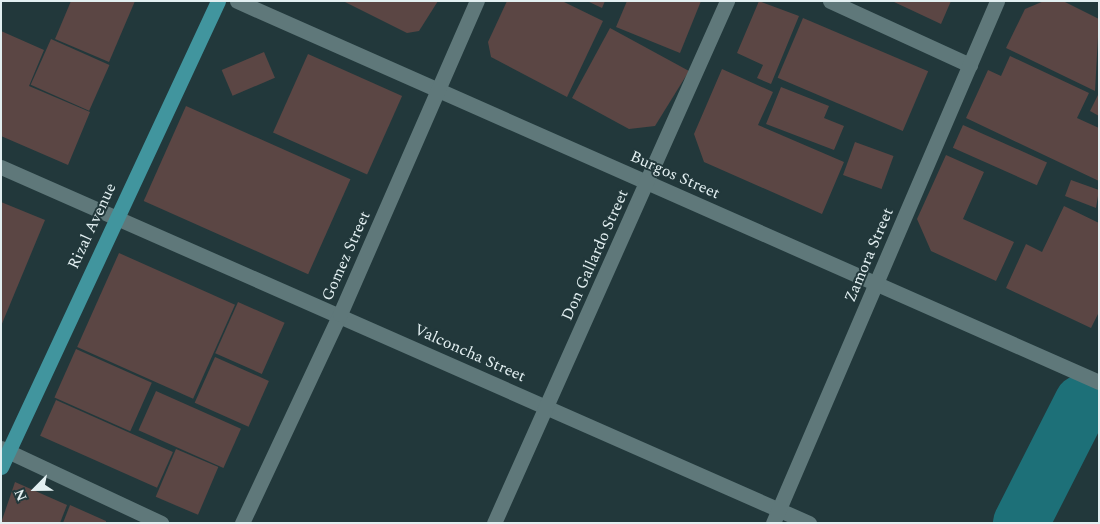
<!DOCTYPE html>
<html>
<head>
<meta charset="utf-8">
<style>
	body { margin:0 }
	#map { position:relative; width:1100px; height:524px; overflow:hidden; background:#22383b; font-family:Spectral,serif }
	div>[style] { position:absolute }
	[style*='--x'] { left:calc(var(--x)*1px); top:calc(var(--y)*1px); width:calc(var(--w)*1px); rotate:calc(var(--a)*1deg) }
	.river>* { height:56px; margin:-28px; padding:0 28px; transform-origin:28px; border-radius:28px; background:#1d7078 }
	.building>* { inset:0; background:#5b4644; transform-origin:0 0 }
	.minor>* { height:15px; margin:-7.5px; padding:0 7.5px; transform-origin:7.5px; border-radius:7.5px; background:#5f787a }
	.major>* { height:15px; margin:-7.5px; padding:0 7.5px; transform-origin:7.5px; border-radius:7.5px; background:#41959e }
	span { translate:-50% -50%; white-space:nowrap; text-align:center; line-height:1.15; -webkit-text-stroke:4px #22383b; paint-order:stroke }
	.street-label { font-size:16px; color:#e2eff1 }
	.frame { position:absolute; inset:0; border:2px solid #e2eff1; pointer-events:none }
	.north { position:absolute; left:10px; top:464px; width:50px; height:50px; -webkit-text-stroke:4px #22383b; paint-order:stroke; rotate:247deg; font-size:14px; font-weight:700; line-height:20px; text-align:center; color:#e2eff1 }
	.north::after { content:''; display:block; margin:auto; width:18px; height:22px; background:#e2eff1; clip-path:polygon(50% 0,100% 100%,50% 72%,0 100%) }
</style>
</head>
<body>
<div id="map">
	<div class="river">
		<div style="--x:1021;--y:523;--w:135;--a:-63.1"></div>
	</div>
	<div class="building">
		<div style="clip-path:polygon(71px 1px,135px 1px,109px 62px,55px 39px)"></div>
		<div style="clip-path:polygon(343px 1px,438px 1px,419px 31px,407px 33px)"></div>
		<div style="clip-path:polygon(507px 1px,562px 1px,603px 21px,567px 97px,491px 57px,488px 42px)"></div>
		<div style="clip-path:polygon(587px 1px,605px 1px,602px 8px)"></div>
		<div style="clip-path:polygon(627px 1px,701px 1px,680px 53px,616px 27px)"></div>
		<div style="clip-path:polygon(759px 1px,799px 16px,771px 84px,757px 78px,763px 65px,737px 53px)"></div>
		<div style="clip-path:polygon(892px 1px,951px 1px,941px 24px)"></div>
		<div style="clip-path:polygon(1044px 1px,1063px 1px,1099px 19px,1095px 91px,1006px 48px,1025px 9px)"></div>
		<div style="left:803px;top:18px;width:136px;height:65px;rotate:23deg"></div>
		<div style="clip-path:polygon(610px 28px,689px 71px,655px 126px,629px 129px,572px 98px)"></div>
		<div style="clip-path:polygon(1px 31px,44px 50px,29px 86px,90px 112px,68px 165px,1px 136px)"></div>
		<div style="left:51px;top:39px;width:64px;height:50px;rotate:24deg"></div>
		<div style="left:264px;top:52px;width:28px;height:46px;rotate:67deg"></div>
		<div style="left:308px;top:54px;width:103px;height:86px;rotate:24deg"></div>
		<div style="clip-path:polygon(1010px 56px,1089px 93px,1077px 118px,1099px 128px,1099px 181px,966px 118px,988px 70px,1001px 76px)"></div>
		<div style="clip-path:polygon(722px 69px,773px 92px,758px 125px,844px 162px,822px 214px,704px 162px,694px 134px)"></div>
		<div style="clip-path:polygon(781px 87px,829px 106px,824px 118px,844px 126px,834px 150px,766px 124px)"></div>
		<div style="clip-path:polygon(1099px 93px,1099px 116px,1090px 111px)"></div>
		<div style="left:186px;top:106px;width:180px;height:104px;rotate:24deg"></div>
		<div style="left:963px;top:125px;width:92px;height:25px;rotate:24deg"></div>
		<div style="left:855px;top:142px;width:41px;height:35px;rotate:20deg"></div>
		<div style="clip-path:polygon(946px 155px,984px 172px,963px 219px,1014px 242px,996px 281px,931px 251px,917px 219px)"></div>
		<div style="clip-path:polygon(1071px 180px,1099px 190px,1096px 208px,1065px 196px)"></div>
		<div style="clip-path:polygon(1px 202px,45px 220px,1px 326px)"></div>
		<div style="clip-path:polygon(1064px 206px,1099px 223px,1099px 312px,1091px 328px,1006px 288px,1026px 244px,1042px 252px)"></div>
		<div style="left:119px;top:253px;width:127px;height:103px;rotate:24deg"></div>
		<div style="left:238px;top:302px;width:51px;height:56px;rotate:24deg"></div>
		<div style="left:76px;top:349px;width:83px;height:53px;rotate:24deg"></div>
		<div style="left:215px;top:357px;width:59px;height:50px;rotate:24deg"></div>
		<div style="left:156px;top:391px;width:93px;height:43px;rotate:24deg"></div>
		<div style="left:56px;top:400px;width:128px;height:39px;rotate:24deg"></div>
		<div style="left:176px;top:449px;width:46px;height:52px;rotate:23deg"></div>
		<div style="clip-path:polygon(15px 482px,67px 505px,60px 523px,1px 523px)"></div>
		<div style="clip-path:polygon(70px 505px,106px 521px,106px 523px,63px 523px)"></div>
	</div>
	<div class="minor">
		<div style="--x:237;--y:1;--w:942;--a:23.85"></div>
		<div style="--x:830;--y:1;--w:154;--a:24.6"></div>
		<div style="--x:1;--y:167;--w:883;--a:23.78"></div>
		<div style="--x:1;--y:448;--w:177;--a:25.1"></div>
		<div style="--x:242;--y:523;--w:231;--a:-64.9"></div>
		<div style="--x:340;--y:314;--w:342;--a:-66.4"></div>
		<div style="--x:494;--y:523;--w:572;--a:-65.95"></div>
		<div style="--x:773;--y:523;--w:568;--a:-66.77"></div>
	</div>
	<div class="major">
		<div style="--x:1;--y:467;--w:514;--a:-65.03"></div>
	</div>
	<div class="street-label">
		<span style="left:675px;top:175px;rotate:24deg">Burgos Street</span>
		<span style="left:92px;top:226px;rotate:-65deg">Rizal Avenue</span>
		<span style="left:595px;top:255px;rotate:-66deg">Don Gallardo Street</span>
		<span style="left:869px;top:255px;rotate:-67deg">Zamora Street</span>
		<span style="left:346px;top:256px;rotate:-66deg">Gomez Street</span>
		<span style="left:470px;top:353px;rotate:24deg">Valconcha Street</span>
	</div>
	<div class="frame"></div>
	<div class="north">N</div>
</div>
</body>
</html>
